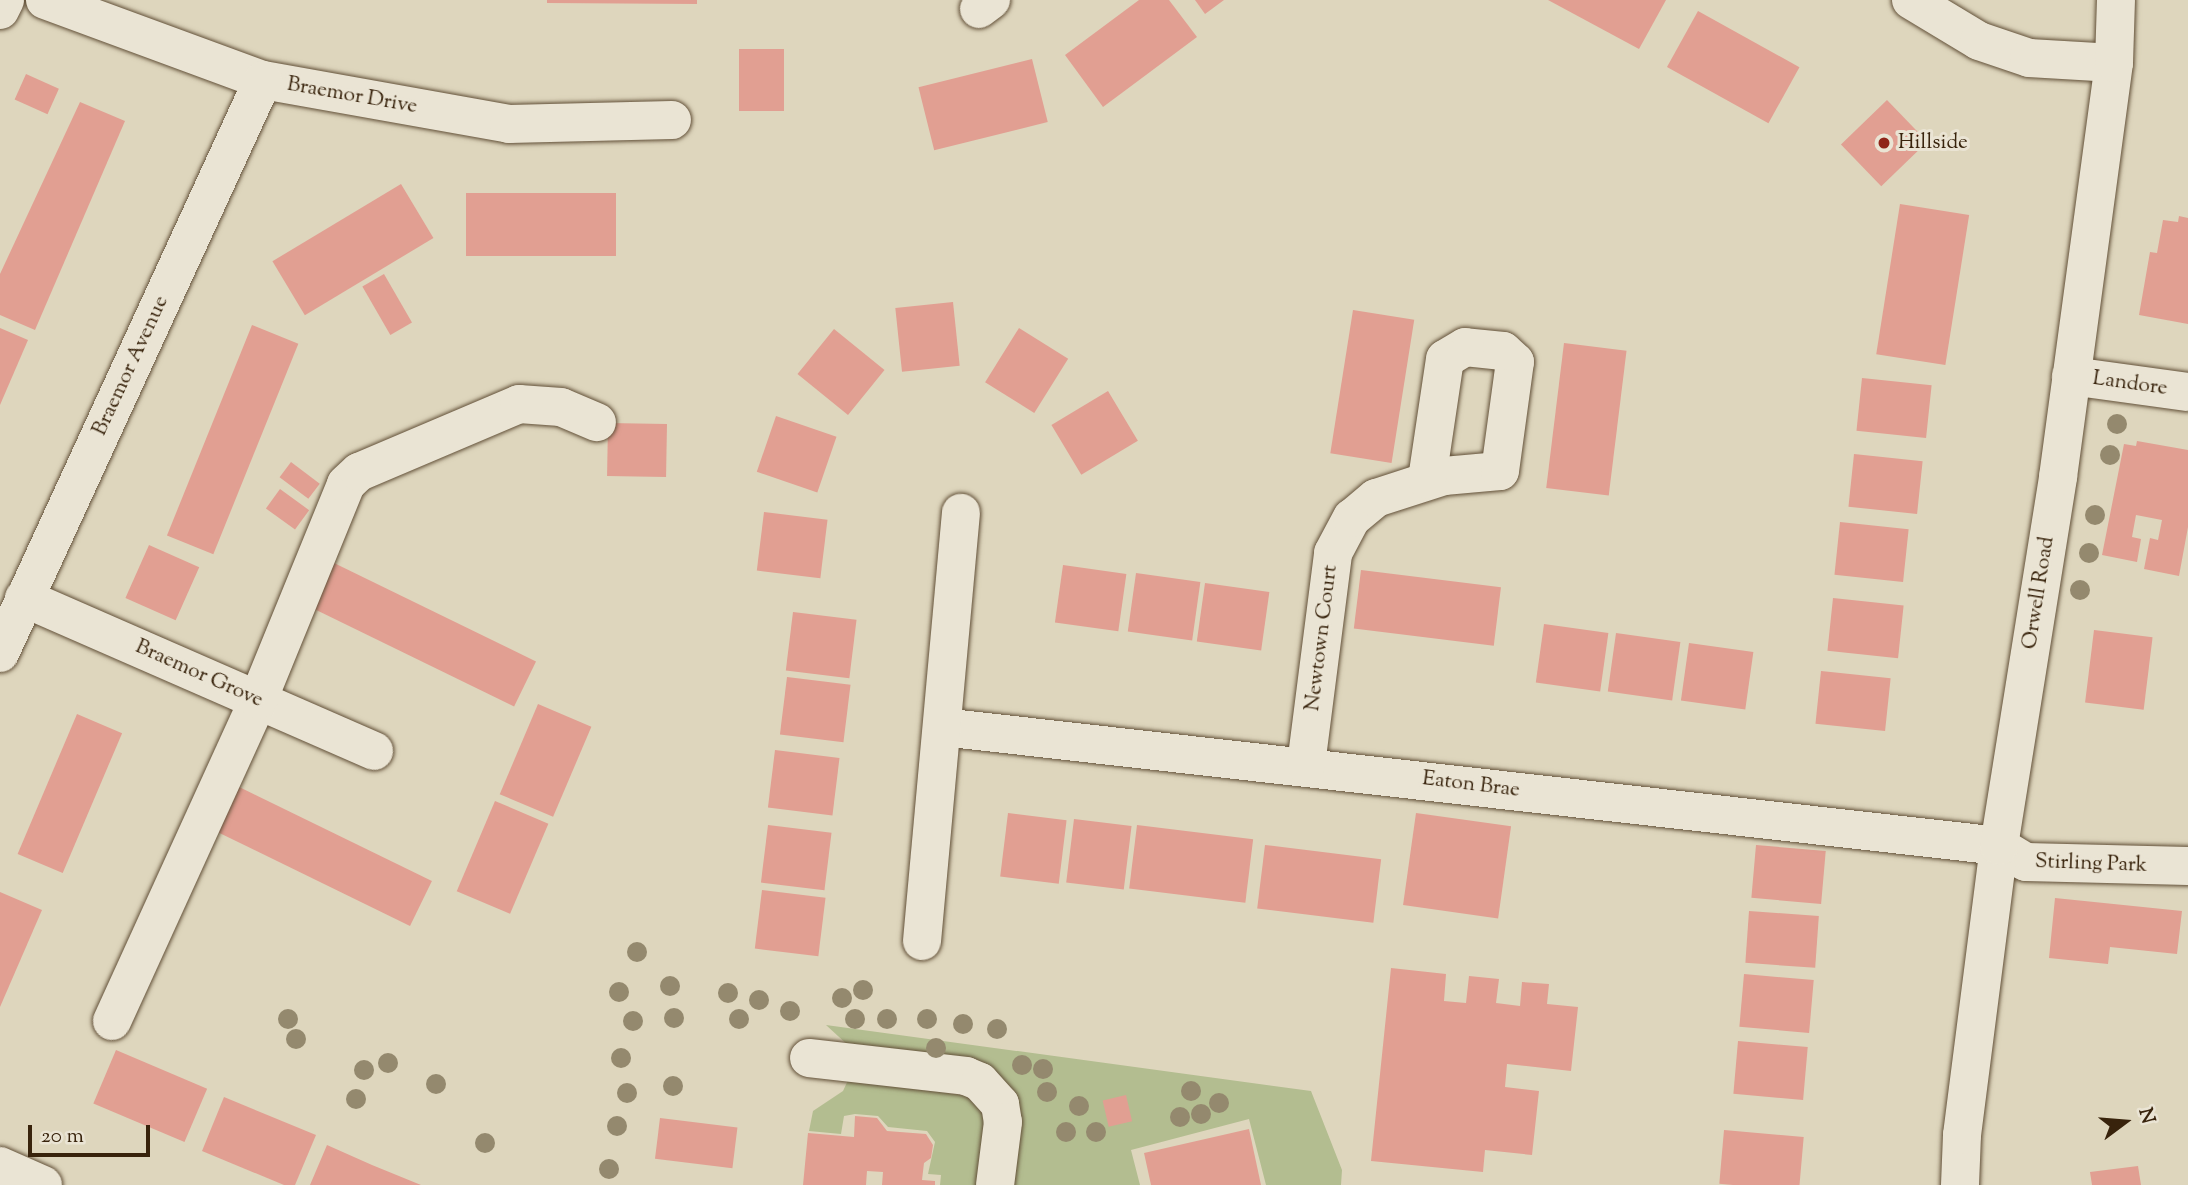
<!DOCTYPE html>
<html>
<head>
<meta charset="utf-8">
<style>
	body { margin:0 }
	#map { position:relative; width:2188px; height:1185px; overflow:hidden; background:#ded6bd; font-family:"Sorts Mill Goudy",serif }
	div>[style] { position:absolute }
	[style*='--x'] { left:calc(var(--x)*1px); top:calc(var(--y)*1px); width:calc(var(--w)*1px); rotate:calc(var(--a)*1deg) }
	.green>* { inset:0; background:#b3bd90 }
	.building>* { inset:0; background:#e19f92; transform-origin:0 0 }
	.roads { filter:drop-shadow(0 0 2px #625038) drop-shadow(0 0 2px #625038) }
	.minor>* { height:38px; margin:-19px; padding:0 19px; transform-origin:19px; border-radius:19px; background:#eae4d4 }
	.trees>* { width:20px; height:20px; margin:-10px; border-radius:50%; background:#94896e }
	.dots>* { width:19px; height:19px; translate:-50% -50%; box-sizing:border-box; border:4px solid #eae4d4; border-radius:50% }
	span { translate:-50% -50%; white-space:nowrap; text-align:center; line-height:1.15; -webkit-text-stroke:6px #eae4d4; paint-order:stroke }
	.street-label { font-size:21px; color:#38230c }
	.poi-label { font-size:21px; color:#38230c }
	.left { translate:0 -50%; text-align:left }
	.north { position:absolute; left:2090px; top:1087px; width:70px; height:70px; -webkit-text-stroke:5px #eae4d4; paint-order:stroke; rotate:74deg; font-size:19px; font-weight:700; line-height:28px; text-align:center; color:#38230c }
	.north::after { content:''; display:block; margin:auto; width:24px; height:32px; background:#38230c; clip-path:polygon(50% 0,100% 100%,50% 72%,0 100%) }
	.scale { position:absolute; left:28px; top:1125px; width:122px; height:32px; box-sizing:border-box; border:4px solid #38230c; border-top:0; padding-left:9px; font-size:21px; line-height:24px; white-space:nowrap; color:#38230c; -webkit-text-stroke:5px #eae4d4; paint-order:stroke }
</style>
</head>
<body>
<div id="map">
	<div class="green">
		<div style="clip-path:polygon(826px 1025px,1311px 1091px,1342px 1170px,1341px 1185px,1266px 1185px,1249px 1119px,1131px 1150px,1140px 1185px,1008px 1185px,1014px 1114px,851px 1048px)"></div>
		<div style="clip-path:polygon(849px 1078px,967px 1096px,986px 1114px,979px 1185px,940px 1185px,941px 1175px,928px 1174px,935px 1142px,927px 1131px,888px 1127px,878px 1116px,855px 1114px,844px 1116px,841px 1134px,809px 1131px,813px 1111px,843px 1091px)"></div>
	</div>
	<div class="building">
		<div style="clip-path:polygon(547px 0,697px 0,697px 4px,547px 3px)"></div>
		<div style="clip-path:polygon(1139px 0,1169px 0,1197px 37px,1103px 107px,1065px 55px)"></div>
		<div style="clip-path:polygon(1195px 0,1224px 0,1205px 14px)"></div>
		<div style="clip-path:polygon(1548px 0,1666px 0,1639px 49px)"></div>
		<div style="left:1698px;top:11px;width:116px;height:64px;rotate:29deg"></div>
		<div style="left:739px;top:49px;width:45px;height:62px"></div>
		<div style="left:1032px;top:59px;width:65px;height:117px;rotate:76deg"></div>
		<div style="left:26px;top:74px;width:36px;height:28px;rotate:24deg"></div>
		<div style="left:1887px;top:100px;width:58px;height:64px;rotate:46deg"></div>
		<div style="clip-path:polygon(80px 102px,125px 121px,35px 330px,0 315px,0 274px)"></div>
		<div style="left:401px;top:184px;width:63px;height:150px;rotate:59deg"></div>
		<div style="left:466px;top:193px;width:150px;height:63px"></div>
		<div style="left:1900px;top:204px;width:70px;height:152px;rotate:9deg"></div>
		<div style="clip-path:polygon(2179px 216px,2188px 218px,2188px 324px,2139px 315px,2150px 252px,2157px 253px,2163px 220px,2178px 222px)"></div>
		<div style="left:384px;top:274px;width:56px;height:25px;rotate:60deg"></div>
		<div style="left:953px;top:302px;width:64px;height:58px;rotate:84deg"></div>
		<div style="left:1353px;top:310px;width:62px;height:145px;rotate:9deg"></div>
		<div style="left:252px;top:325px;width:50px;height:227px;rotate:22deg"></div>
		<div style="clip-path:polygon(0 328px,28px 340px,0 405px)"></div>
		<div style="left:1019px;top:328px;width:58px;height:64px;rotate:32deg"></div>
		<div style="left:834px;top:329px;width:65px;height:58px;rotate:39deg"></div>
		<div style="left:1564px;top:343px;width:63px;height:146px;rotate:7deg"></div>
		<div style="left:1862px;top:378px;width:70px;height:53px;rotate:6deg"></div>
		<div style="left:1108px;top:391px;width:58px;height:66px;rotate:59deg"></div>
		<div style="left:776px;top:416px;width:64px;height:59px;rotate:19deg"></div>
		<div style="left:608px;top:423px;width:59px;height:53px;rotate:1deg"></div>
		<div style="clip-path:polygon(2137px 441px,2188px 450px,2188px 527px,2179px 576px,2144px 569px,2150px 538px,2158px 540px,2162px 520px,2136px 515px,2132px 537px,2141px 539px,2137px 562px,2102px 555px,2124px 444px,2136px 446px)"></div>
		<div style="left:1854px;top:454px;width:69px;height:53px;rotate:6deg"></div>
		<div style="left:291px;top:462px;width:36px;height:19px;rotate:37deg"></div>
		<div style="left:280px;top:489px;width:36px;height:24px;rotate:36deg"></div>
		<div style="left:764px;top:512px;width:64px;height:59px;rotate:7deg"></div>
		<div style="left:1840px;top:522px;width:69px;height:53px;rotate:6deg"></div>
		<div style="left:149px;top:545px;width:55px;height:58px;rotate:24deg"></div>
		<div style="left:332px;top:562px;width:227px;height:50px;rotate:26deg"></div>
		<div style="left:1063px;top:565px;width:64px;height:58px;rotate:8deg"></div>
		<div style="left:1361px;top:570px;width:141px;height:59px;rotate:7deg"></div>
		<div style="left:1136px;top:573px;width:65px;height:59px;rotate:8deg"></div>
		<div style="left:1205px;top:583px;width:65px;height:59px;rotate:8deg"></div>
		<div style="left:1833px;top:598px;width:71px;height:53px;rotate:6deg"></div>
		<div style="left:793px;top:612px;width:64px;height:59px;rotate:7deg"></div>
		<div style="left:1544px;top:624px;width:65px;height:59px;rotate:8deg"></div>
		<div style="left:2094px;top:630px;width:59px;height:73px;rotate:7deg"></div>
		<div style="left:1616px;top:633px;width:65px;height:59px;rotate:8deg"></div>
		<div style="left:1689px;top:643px;width:65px;height:58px;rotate:8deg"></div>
		<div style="left:1821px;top:671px;width:70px;height:53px;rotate:6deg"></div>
		<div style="left:787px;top:677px;width:64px;height:58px;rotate:7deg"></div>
		<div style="left:538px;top:704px;width:58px;height:98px;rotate:23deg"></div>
		<div style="left:77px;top:714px;width:49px;height:152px;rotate:23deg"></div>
		<div style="left:775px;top:750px;width:65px;height:58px;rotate:7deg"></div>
		<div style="left:227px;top:781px;width:228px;height:50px;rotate:26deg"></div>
		<div style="left:495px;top:801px;width:58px;height:98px;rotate:23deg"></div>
		<div style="left:1008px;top:813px;width:59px;height:64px;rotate:7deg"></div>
		<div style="left:1416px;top:813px;width:96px;height:93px;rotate:8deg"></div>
		<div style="left:1074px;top:819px;width:58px;height:64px;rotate:7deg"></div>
		<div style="left:768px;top:825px;width:64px;height:58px;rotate:7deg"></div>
		<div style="left:1137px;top:825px;width:117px;height:64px;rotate:7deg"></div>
		<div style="left:1265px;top:845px;width:117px;height:64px;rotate:7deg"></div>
		<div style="left:1756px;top:845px;width:70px;height:53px;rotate:5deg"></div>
		<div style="left:762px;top:890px;width:64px;height:59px;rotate:7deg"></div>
		<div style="clip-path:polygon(0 892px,42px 910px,0 1007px)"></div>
		<div style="clip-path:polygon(2055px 898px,2182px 911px,2177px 954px,2110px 947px,2108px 964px,2049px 958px)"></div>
		<div style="left:1749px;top:911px;width:70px;height:52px;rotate:4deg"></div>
		<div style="clip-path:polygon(1391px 968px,1446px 974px,1444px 1001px,1466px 1003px,1469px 976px,1499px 979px,1496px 1003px,1520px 1006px,1522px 982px,1549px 984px,1547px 1004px,1578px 1007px,1571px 1071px,1507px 1064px,1505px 1087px,1539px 1091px,1532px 1155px,1485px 1150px,1483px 1172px,1371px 1161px)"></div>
		<div style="left:1744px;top:974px;width:70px;height:53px;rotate:5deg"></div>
		<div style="left:1738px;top:1041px;width:70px;height:53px;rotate:5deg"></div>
		<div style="left:116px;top:1050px;width:99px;height:58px;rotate:23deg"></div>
		<div style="left:1126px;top:1095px;width:27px;height:24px;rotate:77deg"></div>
		<div style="clip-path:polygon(224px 1097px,316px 1135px,295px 1185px,284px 1185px,202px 1151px)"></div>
		<div style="clip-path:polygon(855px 1116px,877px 1118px,887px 1131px,926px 1134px,933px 1145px,931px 1158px,924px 1163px,922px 1180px,935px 1181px,935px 1185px,882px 1185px,883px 1172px,867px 1171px,866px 1185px,803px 1185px,808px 1133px,854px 1137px)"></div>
		<div style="left:660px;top:1118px;width:78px;height:41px;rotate:7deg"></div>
		<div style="clip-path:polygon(1249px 1129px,1261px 1185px,1151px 1185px,1144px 1153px)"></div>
		<div style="left:1724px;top:1130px;width:80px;height:54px;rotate:5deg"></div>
		<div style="clip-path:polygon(327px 1145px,372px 1165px,421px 1185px,310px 1185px)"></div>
		<div style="clip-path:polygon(2138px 1166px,2141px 1185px,2092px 1185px,2090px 1172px)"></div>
	</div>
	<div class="roads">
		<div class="minor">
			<div style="--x:45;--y:0;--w:232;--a:20.2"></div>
			<div style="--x:263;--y:80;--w:250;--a:10.1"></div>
			<div style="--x:509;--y:124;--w:163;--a:-1.4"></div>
			<div style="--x:1911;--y:0;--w:79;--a:31.1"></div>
			<div style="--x:1979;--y:41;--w:53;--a:18.8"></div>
			<div style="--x:2029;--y:58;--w:85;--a:3.4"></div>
			<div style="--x:979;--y:9;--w:15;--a:-37"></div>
			<div style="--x:0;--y:10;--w:11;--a:-63"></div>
			<div style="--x:2071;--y:376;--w:118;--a:7.8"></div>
			<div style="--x:24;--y:598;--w:382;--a:23.6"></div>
			<div style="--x:0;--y:653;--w:630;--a:-65.35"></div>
			<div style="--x:942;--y:727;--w:1064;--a:6.42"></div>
			<div style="--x:1999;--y:846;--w:31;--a:31"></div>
			<div style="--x:2026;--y:862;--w:162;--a:1.4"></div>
			<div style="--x:1306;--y:765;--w:214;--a:-82.7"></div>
			<div style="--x:1333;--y:553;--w:40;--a:-62"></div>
			<div style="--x:1352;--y:518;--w:31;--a:-40"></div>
			<div style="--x:1376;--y:498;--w:71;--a:-17.9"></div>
			<div style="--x:1444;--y:476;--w:56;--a:-5.1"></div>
			<div style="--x:1500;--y:471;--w:110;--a:-82.2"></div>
			<div style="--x:1515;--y:362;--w:16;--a:-137"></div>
			<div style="--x:1503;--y:351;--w:38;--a:-174"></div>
			<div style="--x:1465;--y:347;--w:23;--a:149"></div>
			<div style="--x:1445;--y:359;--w:122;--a:98.5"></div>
			<div style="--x:922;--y:941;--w:430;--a:-84.8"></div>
			<div style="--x:112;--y:1021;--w:353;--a:-65.5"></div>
			<div style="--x:258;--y:700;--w:233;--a:-67.8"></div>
			<div style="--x:346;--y:484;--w:18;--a:-43"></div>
			<div style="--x:359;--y:472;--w:174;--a:-23"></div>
			<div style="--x:519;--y:404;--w:42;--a:4.1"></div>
			<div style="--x:561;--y:407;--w:39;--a:23"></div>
			<div style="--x:809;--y:1058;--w:158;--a:6.5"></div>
			<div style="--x:966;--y:1076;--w:15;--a:23"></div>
			<div style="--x:980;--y:1082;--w:30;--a:48"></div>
			<div style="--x:1000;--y:1104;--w:18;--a:81"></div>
			<div style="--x:1003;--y:1122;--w:64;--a:97.2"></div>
			<div style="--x:0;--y:1166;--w:47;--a:23.8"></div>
			<div style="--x:1960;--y:1185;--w:50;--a:-87.7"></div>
			<div style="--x:1962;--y:1135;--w:291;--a:-82.7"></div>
			<div style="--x:1999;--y:846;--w:374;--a:-80.9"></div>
			<div style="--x:2058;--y:477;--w:418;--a:-82.3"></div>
			<div style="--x:2114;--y:63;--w:63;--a:-88.2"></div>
		</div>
	</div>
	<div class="trees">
		<div style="left:2117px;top:424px"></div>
		<div style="left:2110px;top:455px"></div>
		<div style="left:2095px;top:515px"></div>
		<div style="left:2089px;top:553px"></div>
		<div style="left:2080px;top:590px"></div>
		<div style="left:637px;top:952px"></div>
		<div style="left:670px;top:986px"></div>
		<div style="left:863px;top:990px"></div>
		<div style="left:619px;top:992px"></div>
		<div style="left:728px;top:993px"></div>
		<div style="left:842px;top:998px"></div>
		<div style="left:759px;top:1000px"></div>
		<div style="left:790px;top:1011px"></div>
		<div style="left:674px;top:1018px"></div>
		<div style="left:288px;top:1019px"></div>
		<div style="left:739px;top:1019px"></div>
		<div style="left:855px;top:1019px"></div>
		<div style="left:887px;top:1019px"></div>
		<div style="left:927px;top:1019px"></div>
		<div style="left:633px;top:1021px"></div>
		<div style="left:963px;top:1024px"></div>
		<div style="left:997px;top:1029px"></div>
		<div style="left:296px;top:1039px"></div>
		<div style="left:936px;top:1048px"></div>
		<div style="left:621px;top:1058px"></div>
		<div style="left:388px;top:1063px"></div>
		<div style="left:1022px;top:1065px"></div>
		<div style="left:1043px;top:1069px"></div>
		<div style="left:364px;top:1070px"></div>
		<div style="left:436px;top:1084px"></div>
		<div style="left:673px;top:1086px"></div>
		<div style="left:1191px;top:1091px"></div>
		<div style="left:1047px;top:1092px"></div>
		<div style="left:627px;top:1093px"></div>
		<div style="left:356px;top:1099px"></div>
		<div style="left:1219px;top:1103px"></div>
		<div style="left:1079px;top:1106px"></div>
		<div style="left:1201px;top:1114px"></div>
		<div style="left:1180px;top:1117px"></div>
		<div style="left:617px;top:1126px"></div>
		<div style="left:1066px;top:1132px"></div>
		<div style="left:1096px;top:1132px"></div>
		<div style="left:485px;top:1143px"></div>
		<div style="left:609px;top:1169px"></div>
	</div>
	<div class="dots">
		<div style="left:1884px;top:143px;background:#8f2418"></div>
	</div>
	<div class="street-label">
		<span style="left:352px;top:96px;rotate:10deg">Braemor Drive</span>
		<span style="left:131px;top:366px;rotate:-65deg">Braemor Avenue</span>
		<span style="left:2130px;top:384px;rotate:8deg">Landore</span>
		<span style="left:2039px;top:593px;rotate:-81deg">Orwell Road</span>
		<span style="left:1322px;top:638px;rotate:-83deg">Newtown Court</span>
		<span style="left:199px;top:674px;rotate:24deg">Braemor Grove</span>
		<span style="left:1471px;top:785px;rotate:7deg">Eaton Brae</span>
		<span style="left:2091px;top:864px;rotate:2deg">Stirling Park</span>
	</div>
	<div class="poi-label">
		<span class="left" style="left:1898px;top:143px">Hillside</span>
	</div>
	<div class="north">N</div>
	<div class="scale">20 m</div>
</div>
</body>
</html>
